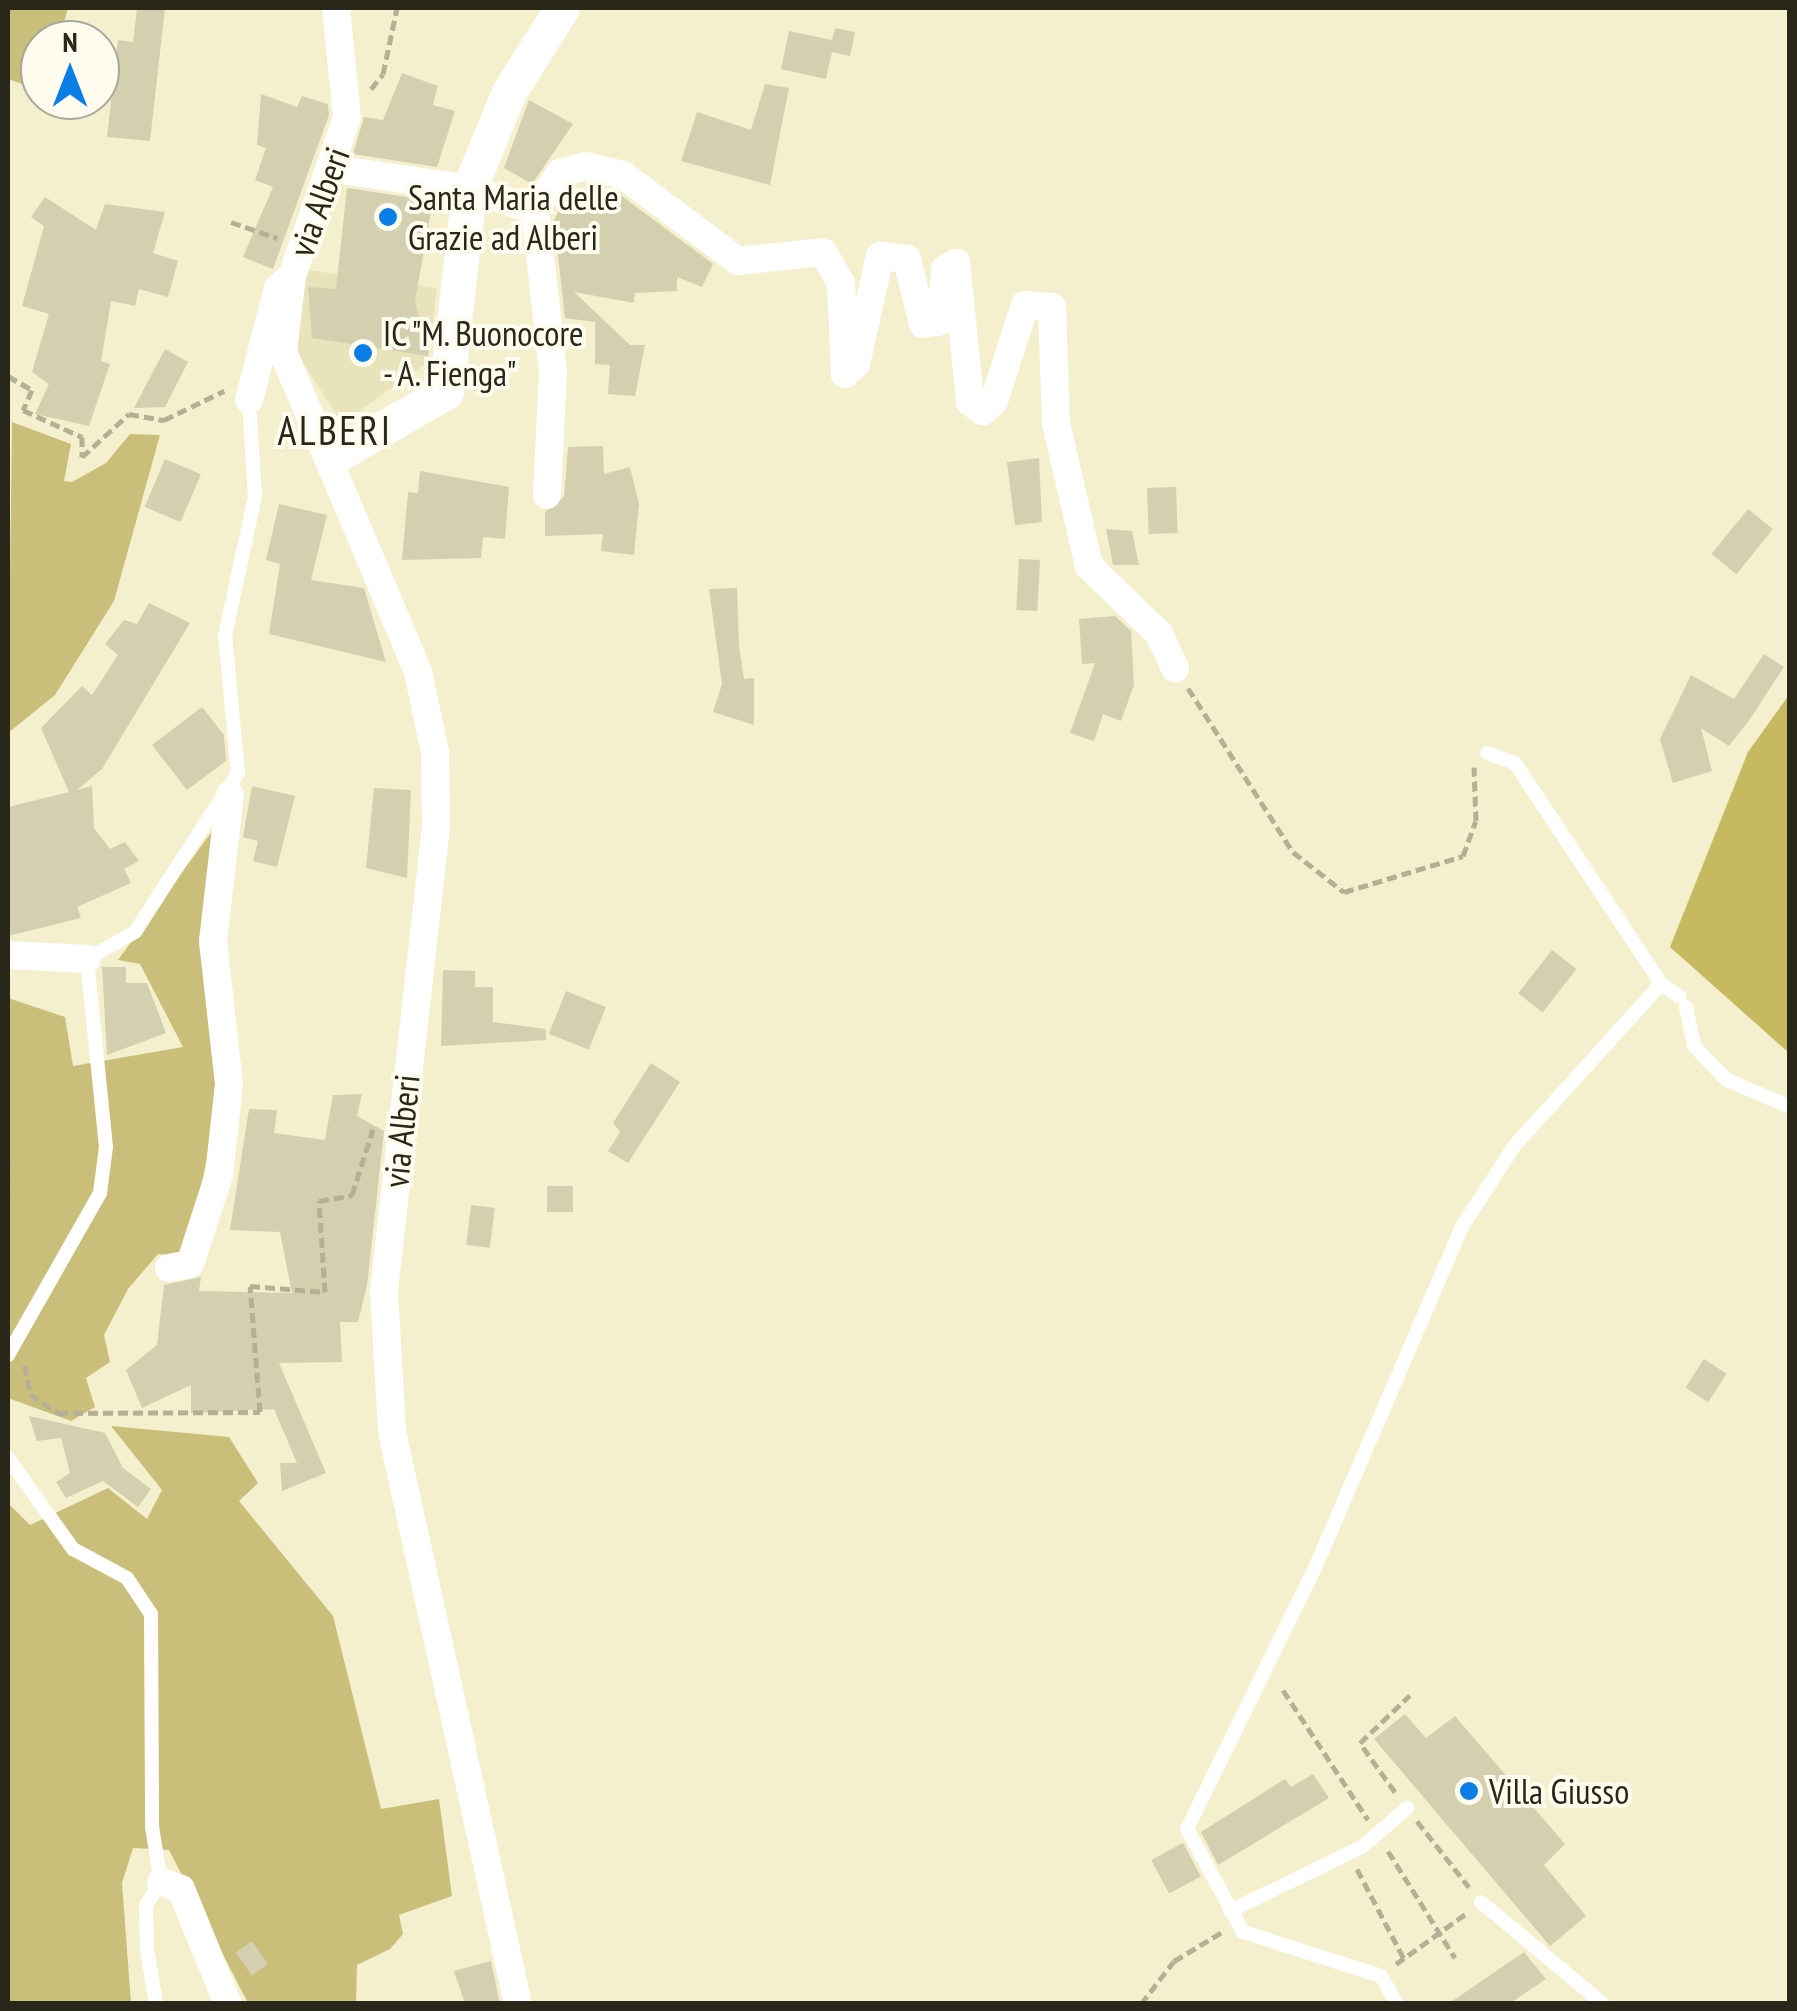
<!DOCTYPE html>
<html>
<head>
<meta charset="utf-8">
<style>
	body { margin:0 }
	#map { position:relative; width:1797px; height:2011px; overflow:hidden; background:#f4f0ce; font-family:"PT Sans Narrow",sans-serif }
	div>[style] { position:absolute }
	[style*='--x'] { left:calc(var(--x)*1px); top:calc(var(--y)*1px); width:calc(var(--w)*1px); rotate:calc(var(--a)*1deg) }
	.built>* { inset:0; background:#e9e3bb }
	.green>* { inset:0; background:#c9bf7a }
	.forest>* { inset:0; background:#c7b95f }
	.building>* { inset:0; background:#d4cfaf; transform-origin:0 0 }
	.path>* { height:5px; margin-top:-2.5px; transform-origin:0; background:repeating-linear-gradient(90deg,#b3b095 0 10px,transparent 0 15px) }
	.service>* { height:14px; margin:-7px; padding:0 7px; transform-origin:7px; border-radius:7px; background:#fff }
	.minor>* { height:28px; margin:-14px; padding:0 14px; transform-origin:14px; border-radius:14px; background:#fff }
	.tertiary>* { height:35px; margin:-17.5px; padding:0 17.5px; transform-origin:17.5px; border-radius:17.5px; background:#fff }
	.dots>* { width:28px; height:28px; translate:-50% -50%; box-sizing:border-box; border:5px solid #fefcef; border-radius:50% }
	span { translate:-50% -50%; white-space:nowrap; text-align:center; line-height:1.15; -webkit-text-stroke:8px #fefcef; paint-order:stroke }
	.poi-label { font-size:35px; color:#28271a }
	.left { translate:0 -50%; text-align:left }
	.street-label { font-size:35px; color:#28271a }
	.quarter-label { font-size:40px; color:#28271a; letter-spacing:2.5px }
	.frame { position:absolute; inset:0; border:10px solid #28271a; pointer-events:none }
	.north { position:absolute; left:20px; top:20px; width:100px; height:100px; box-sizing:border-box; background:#fefcef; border:2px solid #a8a79a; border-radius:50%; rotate:0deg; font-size:28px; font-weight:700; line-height:40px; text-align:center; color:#28271a }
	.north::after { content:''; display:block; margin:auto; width:35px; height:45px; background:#097ee5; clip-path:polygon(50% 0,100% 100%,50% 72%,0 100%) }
</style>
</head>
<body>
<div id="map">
	<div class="built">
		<div style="clip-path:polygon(300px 269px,437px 288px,428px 362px,342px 423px,291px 344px)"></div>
	</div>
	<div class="green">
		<div style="clip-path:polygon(8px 8px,68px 8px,59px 40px,40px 40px,40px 90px,8px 79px)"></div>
		<div style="clip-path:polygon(12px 422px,71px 444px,64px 481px,72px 482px,106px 463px,130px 434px,160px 435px,114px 601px,55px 695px,8px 733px)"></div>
		<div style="clip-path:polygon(221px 819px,222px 1084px,187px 1256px,158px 1254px,128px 1289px,104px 1335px,110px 1362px,86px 1378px,95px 1407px,71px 1421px,8px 1398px,8px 998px,65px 1017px,73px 1066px,183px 1047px,140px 964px,118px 960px)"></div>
		<div style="clip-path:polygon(111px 1426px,229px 1437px,258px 1483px,239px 1501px,333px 1616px,381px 1809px,439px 1799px,452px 1896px,399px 1915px,403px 1934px,390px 1949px,357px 1965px,356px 2003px,248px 2003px,169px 1850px,133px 1848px,122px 1883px,131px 2003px,8px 2003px,8px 1503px,30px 1525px,108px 1488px,147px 1519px,162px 1490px)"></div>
	</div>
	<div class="forest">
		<div style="clip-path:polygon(1789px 695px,1789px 1053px,1670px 947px,1748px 752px)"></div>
	</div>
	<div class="building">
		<div style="clip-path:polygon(137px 8px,165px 8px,150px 141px,107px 137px,118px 40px,133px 42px)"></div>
		<div style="clip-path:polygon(835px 28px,855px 32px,850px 56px,832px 52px,826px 79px,781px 69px,789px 31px,832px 40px)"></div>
		<div style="clip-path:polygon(402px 73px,438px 86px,433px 105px,455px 111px,437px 167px,353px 154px,364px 117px,383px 120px)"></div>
		<div style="clip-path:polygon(765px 84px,789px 88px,770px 185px,681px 161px,697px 112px,751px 130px)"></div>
		<div style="clip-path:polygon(261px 94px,297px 107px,302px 96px,328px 104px,329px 115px,273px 269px,243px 257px,273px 187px,255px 180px,266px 148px,257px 145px)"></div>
		<div style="clip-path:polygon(529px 100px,573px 124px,532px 184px,504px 168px)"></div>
		<div style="clip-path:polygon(347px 188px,433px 201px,415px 301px,420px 323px,432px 324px,428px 356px,312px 338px,308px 287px,336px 289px)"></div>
		<div style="clip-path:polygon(571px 188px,601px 210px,615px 191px,713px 264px,702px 287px,677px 277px,677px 291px,635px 293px,634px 303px,574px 292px,630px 345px,645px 345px,635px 396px,608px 394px,610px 365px,595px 364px,595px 322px,565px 318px,554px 220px)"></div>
		<div style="clip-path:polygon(45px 197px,96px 230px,105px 204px,165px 212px,153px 253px,178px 261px,168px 297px,139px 289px,135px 306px,111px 301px,101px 361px,110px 364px,89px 426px,35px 414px,49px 384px,32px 372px,49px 314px,22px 306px,44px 226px,31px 217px)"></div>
		<div style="clip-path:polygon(165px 349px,188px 362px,165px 407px,134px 408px)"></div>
		<div style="clip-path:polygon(603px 446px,604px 474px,630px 467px,639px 504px,634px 555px,601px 551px,603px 534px,545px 536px,545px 512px,564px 497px,568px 447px)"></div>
		<div style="clip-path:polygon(1039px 458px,1042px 522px,1015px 525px,1007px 462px)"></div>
		<div style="left:165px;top:459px;width:39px;height:52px;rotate:23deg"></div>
		<div style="clip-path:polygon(420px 471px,509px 487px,505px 539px,483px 537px,481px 558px,402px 560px,408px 492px,418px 493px)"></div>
		<div style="left:1176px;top:487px;width:46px;height:29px;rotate:88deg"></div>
		<div style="clip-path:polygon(279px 504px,327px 515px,311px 580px,364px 588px,386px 662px,269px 634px,280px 564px,266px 560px)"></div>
		<div style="left:1748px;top:509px;width:32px;height:58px;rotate:39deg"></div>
		<div style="clip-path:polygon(1106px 529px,1132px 531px,1139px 565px,1113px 565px)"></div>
		<div style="left:1019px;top:559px;width:21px;height:51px;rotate:3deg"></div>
		<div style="clip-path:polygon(737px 588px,739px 646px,744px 679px,754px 678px,754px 725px,713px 712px,722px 684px,709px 589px)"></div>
		<div style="clip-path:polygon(149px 603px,190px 623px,102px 769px,77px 790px,92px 786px,94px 828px,110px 849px,125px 842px,139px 861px,124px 869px,131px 883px,77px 907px,81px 918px,8px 936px,8px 807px,69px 792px,41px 728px,82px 686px,92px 695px,118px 655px,105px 644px,124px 620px,137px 624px)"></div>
		<div style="clip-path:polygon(1115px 616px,1131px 631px,1134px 685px,1121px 721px,1103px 714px,1094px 741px,1070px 733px,1095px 663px,1082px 664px,1079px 619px)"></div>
		<div style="clip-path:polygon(1764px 654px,1784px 667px,1750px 719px,1729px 746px,1701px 728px,1712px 771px,1673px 783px,1660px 739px,1691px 675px,1734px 699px)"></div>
		<div style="clip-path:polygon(202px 707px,224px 735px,226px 761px,187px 790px,152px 745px)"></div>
		<div style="clip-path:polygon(252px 786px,295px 796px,277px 867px,253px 861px,258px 841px,243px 837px)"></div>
		<div style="clip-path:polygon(374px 788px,411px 790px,407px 878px,366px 868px)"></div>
		<div style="left:1552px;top:950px;width:31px;height:55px;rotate:38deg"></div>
		<div style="clip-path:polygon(102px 967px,126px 967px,126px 983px,147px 983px,166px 1033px,107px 1055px)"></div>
		<div style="clip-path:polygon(443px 970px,475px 971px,475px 987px,493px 987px,493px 1022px,546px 1029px,546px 1040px,441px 1046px)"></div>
		<div style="left:566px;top:991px;width:43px;height:46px;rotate:22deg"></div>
		<div style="clip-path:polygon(651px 1063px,680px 1082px,628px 1163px,608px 1151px,620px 1132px,613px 1123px)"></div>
		<div style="clip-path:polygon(362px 1094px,357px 1116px,384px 1131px,367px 1286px,358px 1322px,340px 1322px,342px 1362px,279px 1363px,326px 1473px,282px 1491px,280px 1463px,297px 1463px,274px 1409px,191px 1413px,191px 1385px,142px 1408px,126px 1370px,157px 1345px,164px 1285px,201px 1277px,199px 1291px,292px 1293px,280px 1232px,230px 1230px,249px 1109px,277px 1110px,274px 1133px,325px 1140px,333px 1095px)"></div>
		<div style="left:547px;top:1186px;width:26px;height:26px"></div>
		<div style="left:471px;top:1205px;width:24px;height:40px;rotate:7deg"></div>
		<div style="left:1704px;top:1359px;width:27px;height:34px;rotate:33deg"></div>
		<div style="clip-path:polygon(29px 1416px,105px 1433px,123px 1468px,151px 1489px,138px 1507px,103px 1481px,66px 1498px,56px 1482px,70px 1473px,61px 1438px,37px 1441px)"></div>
		<div style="clip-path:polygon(1405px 1714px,1426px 1738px,1455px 1716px,1565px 1844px,1544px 1865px,1586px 1916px,1550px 1946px,1374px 1739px)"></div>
		<div style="clip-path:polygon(1313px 1774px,1329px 1798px,1218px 1865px,1201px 1832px,1285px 1779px,1291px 1787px)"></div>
		<div style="left:1183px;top:1843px;width:38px;height:36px;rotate:62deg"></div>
		<div style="left:252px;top:1941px;width:28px;height:20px;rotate:55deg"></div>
		<div style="clip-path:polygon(1524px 1952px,1546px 1979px,1509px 2004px,1448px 2004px)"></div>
		<div style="clip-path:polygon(491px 1961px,500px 2004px,465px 2004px,454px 1971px)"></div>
	</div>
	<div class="path">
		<div style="--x:371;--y:89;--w:19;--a:-51"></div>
		<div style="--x:383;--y:74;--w:67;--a:-78"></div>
		<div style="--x:231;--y:222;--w:49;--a:19.2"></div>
		<div style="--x:8;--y:376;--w:28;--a:30"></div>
		<div style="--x:32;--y:390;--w:22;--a:114"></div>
		<div style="--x:23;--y:410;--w:65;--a:24.6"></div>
		<div style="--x:82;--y:437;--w:20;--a:90"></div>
		<div style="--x:82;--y:457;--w:64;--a:-42.5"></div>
		<div style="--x:129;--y:414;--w:36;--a:10"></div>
		<div style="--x:164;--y:420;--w:67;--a:-25.8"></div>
		<div style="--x:1188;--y:688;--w:195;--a:57.4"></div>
		<div style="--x:1293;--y:852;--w:65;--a:38.1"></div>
		<div style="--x:1344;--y:892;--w:124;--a:-16.8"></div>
		<div style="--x:1463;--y:856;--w:37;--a:-70"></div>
		<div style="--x:1476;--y:821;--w:54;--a:-92.1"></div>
		<div style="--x:8;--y:1159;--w:40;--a:90"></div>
		<div style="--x:25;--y:1365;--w:29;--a:80"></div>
		<div style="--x:30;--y:1394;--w:34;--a:34"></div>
		<div style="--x:58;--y:1413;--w:202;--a:-0.3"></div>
		<div style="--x:260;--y:1412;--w:126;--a:-94.5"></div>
		<div style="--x:250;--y:1286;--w:75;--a:4.6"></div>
		<div style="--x:325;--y:1292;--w:91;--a:-93.8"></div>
		<div style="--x:319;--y:1201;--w:34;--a:-10"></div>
		<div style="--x:352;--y:1195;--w:69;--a:-72.3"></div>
		<div style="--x:1283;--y:1690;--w:155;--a:56.8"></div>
		<div style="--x:1395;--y:1792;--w:60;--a:-125.5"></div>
		<div style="--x:1360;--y:1743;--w:69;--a:-43.8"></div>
		<div style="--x:1417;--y:1821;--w:84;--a:51.8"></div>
		<div style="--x:1388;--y:1851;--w:126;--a:57.9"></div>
		<div style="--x:1357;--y:1869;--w:102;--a:62.4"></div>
		<div style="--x:1396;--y:1964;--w:89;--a:-35.8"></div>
		<div style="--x:1141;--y:2004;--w:54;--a:-52.5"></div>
		<div style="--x:1174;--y:1961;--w:56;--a:-31.1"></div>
	</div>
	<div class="service">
		<div style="--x:1487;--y:753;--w:30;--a:20"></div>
		<div style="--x:1515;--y:763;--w:265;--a:56.5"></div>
		<div style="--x:1661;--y:984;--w:22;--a:34"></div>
		<div style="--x:1686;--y:1007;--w:40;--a:78"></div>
		<div style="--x:1694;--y:1046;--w:47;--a:45.9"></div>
		<div style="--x:1727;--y:1080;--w:69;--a:23.2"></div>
		<div style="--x:8;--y:1355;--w:186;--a:-60.4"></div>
		<div style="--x:100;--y:1193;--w:46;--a:-82.6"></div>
		<div style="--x:106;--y:1147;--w:189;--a:-95.8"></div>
		<div style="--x:87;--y:959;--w:55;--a:-29.4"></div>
		<div style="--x:135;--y:932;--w:189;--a:-57.1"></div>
		<div style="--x:238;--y:773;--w:138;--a:-95.4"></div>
		<div style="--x:225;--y:636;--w:143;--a:-77.9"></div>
		<div style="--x:255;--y:496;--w:96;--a:-93.6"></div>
		<div style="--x:8;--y:1458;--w:112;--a:54.5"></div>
		<div style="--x:73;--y:1549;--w:61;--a:28.2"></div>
		<div style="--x:127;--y:1578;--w:43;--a:56.3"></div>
		<div style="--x:151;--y:1614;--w:213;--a:89.7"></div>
		<div style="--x:152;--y:1827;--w:56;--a:80.7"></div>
		<div style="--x:161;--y:1882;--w:27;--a:123"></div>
		<div style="--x:146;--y:1905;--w:44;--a:88.7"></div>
		<div style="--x:147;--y:1949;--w:56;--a:80.7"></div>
		<div style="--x:1481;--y:1902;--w:159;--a:39.9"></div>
		<div style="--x:1230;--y:1911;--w:147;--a:-25.9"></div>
		<div style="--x:1362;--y:1847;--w:60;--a:-40.9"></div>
		<div style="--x:1397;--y:2004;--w:32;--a:-120"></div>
		<div style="--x:1381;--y:1976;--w:145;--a:-162.3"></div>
		<div style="--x:1243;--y:1932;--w:117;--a:-118.5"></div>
		<div style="--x:1187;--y:1829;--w:291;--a:-63.9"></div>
		<div style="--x:1315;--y:1568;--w:374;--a:-66.7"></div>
		<div style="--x:1463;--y:1225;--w:95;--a:-57"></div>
		<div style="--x:1515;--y:1145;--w:217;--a:-47.8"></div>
	</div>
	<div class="minor">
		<div style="--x:335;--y:169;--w:135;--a:8.5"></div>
		<div style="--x:469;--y:189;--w:69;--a:17.7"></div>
		<div style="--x:535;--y:210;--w:162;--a:83.6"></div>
		<div style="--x:553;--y:371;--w:124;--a:92.8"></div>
		<div style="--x:535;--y:210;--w:45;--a:-56"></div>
		<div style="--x:560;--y:173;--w:27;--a:-15"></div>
		<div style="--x:586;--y:166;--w:38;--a:14"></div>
		<div style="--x:623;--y:175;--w:144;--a:36.8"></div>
		<div style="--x:738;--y:261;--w:85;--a:-6"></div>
		<div style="--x:823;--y:252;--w:36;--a:60"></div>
		<div style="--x:841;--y:283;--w:91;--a:87.5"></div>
		<div style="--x:845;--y:374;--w:15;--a:-42"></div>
		<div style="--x:856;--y:364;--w:111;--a:-77.5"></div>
		<div style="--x:880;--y:256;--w:27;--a:6"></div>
		<div style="--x:907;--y:259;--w:67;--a:76.2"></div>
		<div style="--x:923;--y:324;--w:18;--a:-9"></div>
		<div style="--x:941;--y:321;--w:52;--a:-85.6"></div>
		<div style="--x:945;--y:269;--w:13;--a:-29"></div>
		<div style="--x:956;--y:263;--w:140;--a:84.2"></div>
		<div style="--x:970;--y:402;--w:16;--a:35"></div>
		<div style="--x:983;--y:411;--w:15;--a:-42"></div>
		<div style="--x:994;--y:401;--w:101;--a:-72.1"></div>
		<div style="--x:1025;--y:305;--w:27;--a:4"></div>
		<div style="--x:1052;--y:307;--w:116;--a:88"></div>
		<div style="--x:1056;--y:423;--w:147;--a:77"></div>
		<div style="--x:1089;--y:566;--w:98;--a:44.2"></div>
		<div style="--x:1159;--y:634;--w:38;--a:65"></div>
		<div style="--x:292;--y:276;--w:77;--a:96.8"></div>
		<div style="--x:283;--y:352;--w:347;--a:67.1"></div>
		<div style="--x:418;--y:672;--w:82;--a:78"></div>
		<div style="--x:435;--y:752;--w:75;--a:89.2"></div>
		<div style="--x:436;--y:827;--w:468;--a:96.4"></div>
		<div style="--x:384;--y:1292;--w:140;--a:86.7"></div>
		<div style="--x:392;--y:1432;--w:586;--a:77.58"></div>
		<div style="--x:249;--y:400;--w:116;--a:-75.5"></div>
		<div style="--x:278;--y:288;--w:18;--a:-41"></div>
		<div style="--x:292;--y:276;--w:168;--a:-70.9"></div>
		<div style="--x:347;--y:117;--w:110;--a:-95.8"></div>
		<div style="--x:8;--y:955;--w:79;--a:2.9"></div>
		<div style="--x:169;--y:1268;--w:21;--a:-11"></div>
		<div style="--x:190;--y:1264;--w:94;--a:-72"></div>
		<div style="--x:219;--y:1175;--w:92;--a:-83.7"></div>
		<div style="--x:229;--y:1084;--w:144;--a:-96.4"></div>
		<div style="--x:213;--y:941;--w:147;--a:-83.4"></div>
		<div style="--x:161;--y:1882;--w:21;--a:19"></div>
		<div style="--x:181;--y:1889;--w:124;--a:67.8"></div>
	</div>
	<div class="tertiary">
		<div style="--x:333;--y:457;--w:130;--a:-29.9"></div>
		<div style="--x:446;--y:392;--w:204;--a:-83.5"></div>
		<div style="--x:469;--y:189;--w:105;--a:-67.6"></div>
		<div style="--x:509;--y:92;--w:99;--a:-57.8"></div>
	</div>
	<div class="dots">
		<div style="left:388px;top:217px;background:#097ee5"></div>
		<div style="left:363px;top:353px;background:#097ee5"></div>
		<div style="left:1469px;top:1791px;background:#097ee5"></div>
	</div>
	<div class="poi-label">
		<span class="left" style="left:408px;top:217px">Santa Maria delle<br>Grazie ad Alberi</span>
		<span class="left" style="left:383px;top:353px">IC "M. Buonocore<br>- A. Fienga"</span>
		<span class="left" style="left:1489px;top:1791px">Villa Giusso</span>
	</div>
	<div class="street-label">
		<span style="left:319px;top:202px;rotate:-70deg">via Alberi</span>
		<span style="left:401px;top:1131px;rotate:-84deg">via Alberi</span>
	</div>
	<div class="quarter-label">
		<span style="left:335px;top:430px">ALBERI</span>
	</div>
	<div class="frame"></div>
	<div class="north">N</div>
</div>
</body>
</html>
